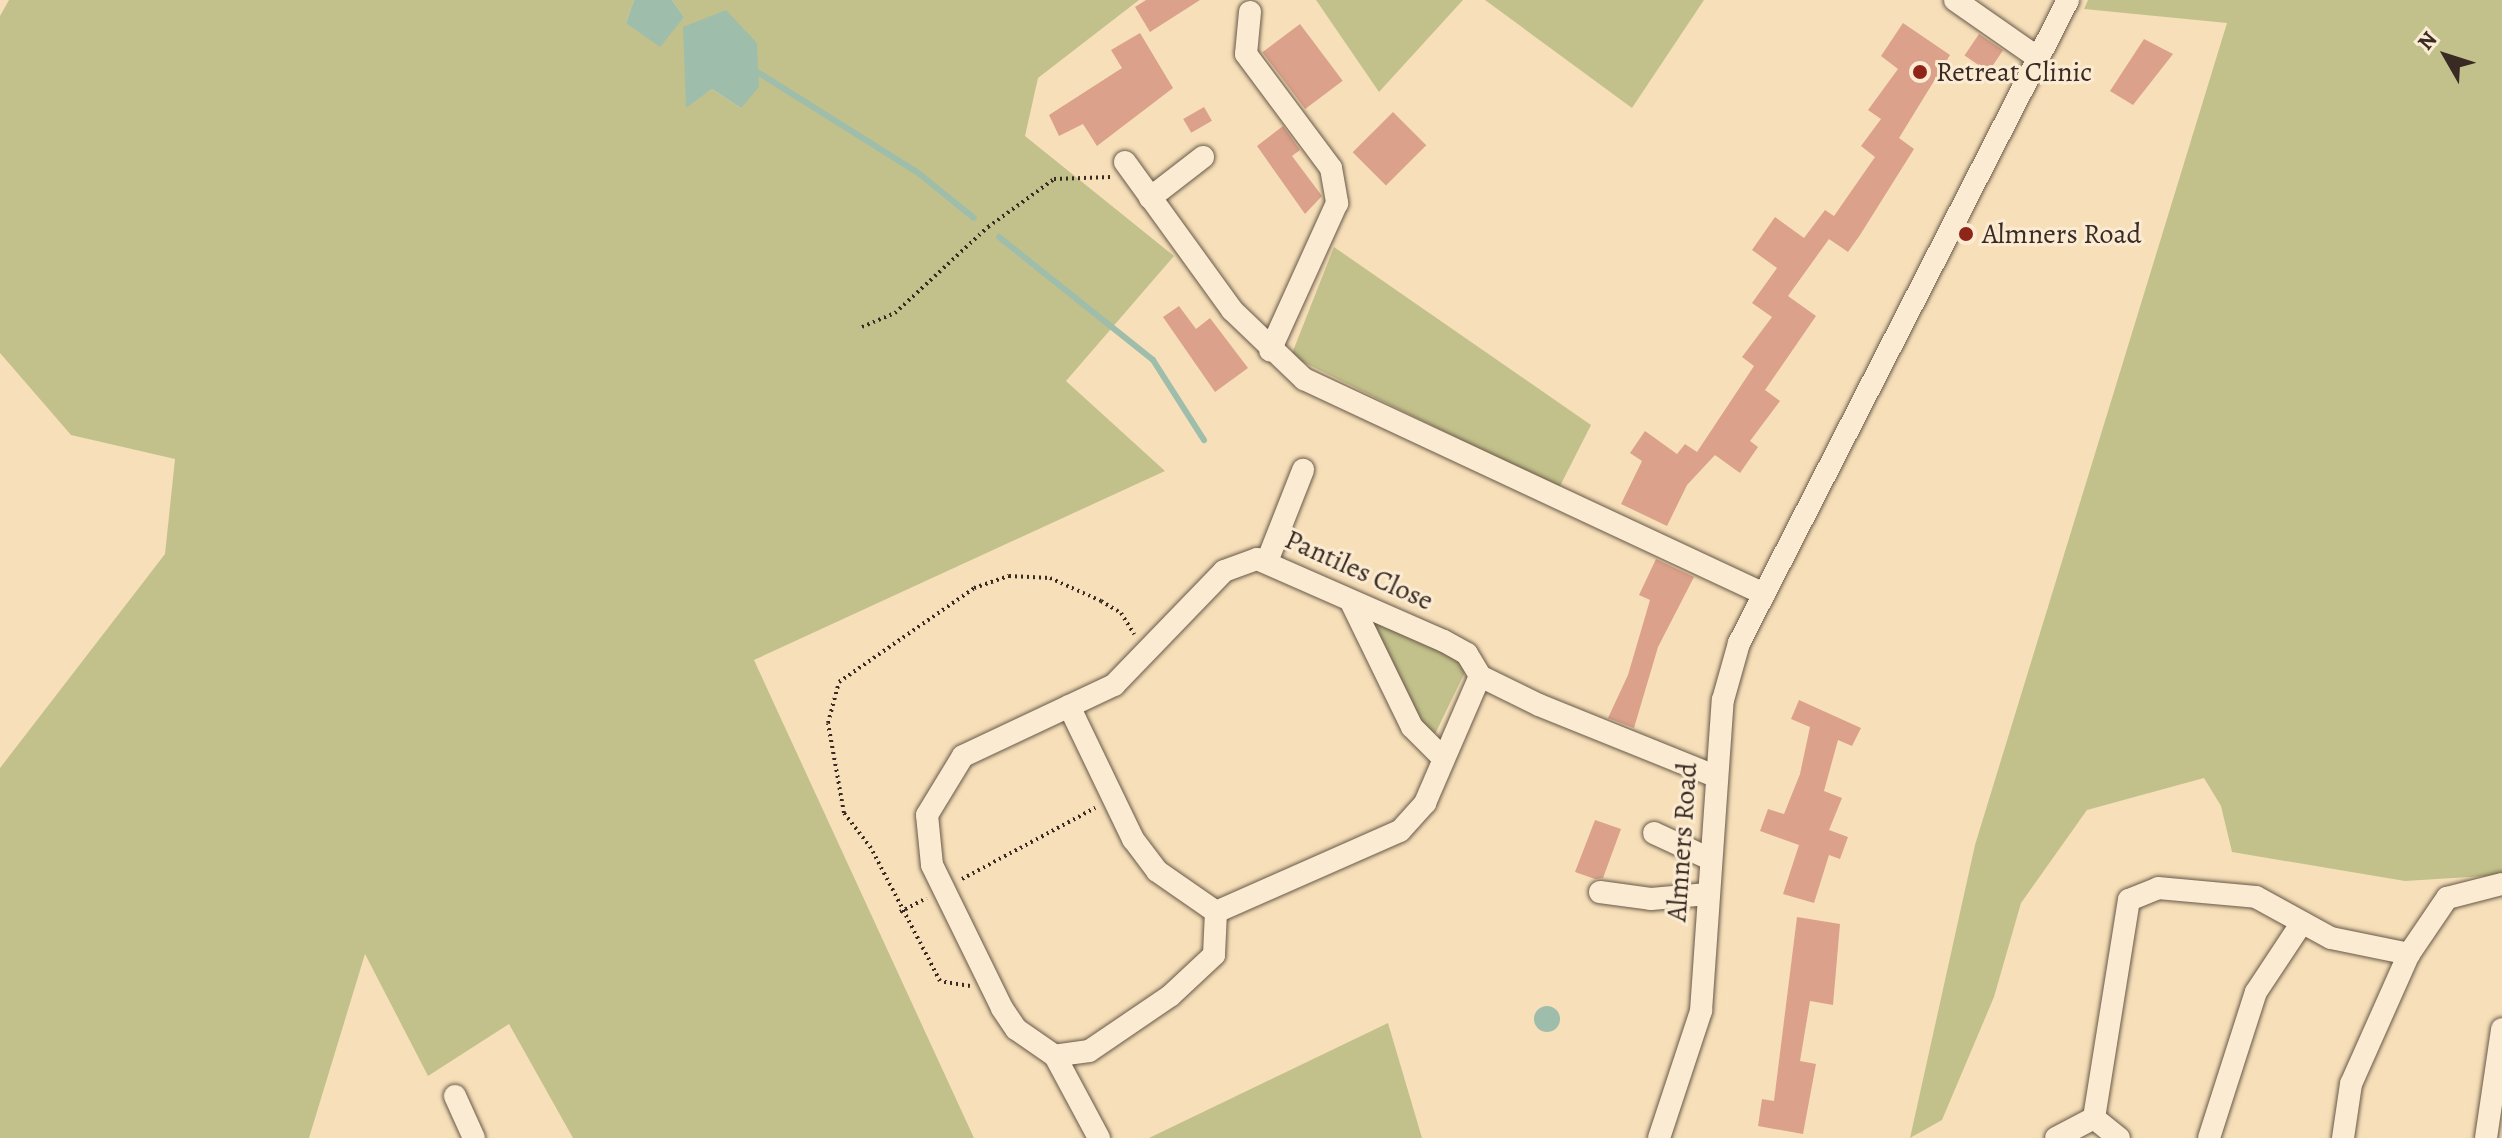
<!DOCTYPE html>
<html>
<head>
<meta charset="utf-8">
<style>
	body { margin:0 }
	#map { position:relative; width:2502px; height:1138px; overflow:hidden; background:#f7e0b9; font-family:Alegreya,serif }
	div>[style] { position:absolute }
	[style*='--x'] { left:calc(var(--x)*1px); top:calc(var(--y)*1px); width:calc(var(--w)*1px); rotate:calc(var(--a)*1deg) }
	.green>* { inset:0; background:#c3c18b }
	.water>* { inset:0; background:#9ebdab }
	.round { border-radius:50% }
	.stream>* { height:6px; margin:-3px; padding:0 3px; transform-origin:3px; border-radius:3px; background:#9ebdab }
	.building>* { inset:0; background:#dba18a; transform-origin:0 0 }
	.path>* { height:4px; margin-top:-2px; transform-origin:0; background:repeating-linear-gradient(90deg,#392b24 0 2px,transparent 0 6px) }
	.roads { filter:drop-shadow(0 0 2px #685849) drop-shadow(0 0 2px #685849) }
	.minor>* { height:22px; margin:-11px; padding:0 11px; transform-origin:11px; border-radius:11px; background:#faebd2 }
	.dots>* { width:22px; height:22px; translate:-50% -50%; box-sizing:border-box; border:4px solid #faebd2; border-radius:50% }
	span { translate:-50% -50%; white-space:nowrap; text-align:center; line-height:1.15; -webkit-text-stroke:6px #faebd2; paint-order:stroke }
	.poi-label { font-size:28px; color:#392b24 }
	.left { translate:0 -50%; text-align:left }
	.street-label { font-size:28px; color:#392b24 }
	.north { position:absolute; left:2406px; top:16px; width:80px; height:80px; -webkit-text-stroke:6px #faebd2; paint-order:stroke; rotate:309deg; font-size:22px; font-weight:700; line-height:32px; text-align:center; color:#392b24 }
	.north::after { content:''; display:block; margin:auto; width:28px; height:36px; background:#392b24; clip-path:polygon(50% 0,100% 100%,50% 72%,0 100%) }
</style>
</head>
<body>
<div id="map">
	<div class="green">
		<div style="clip-path:polygon(evenodd,9px 0,634px 0,626px 23px,684px 17px,672px 0,1139px 0,1038px 78px,1025px 136px,1174px 256px,1066px 381px,1165px 471px,754px 660px,974px 1138px,573px 1138px,509px 1024px,428px 1076px,365px 954px,309px 1138px,0 1138px,0 768px,165px 554px,175px 459px,71px 435px,0 353px,0 16px,9px 0,757px 42px,741px 108px,712px 89px,686px 107px,757px 42px)"></div>
		<div style="clip-path:polygon(1316px 0,1463px 0,1379px 92px)"></div>
		<div style="clip-path:polygon(1485px 0,1704px 0,1632px 108px)"></div>
		<div style="clip-path:polygon(2088px 0,2502px 0,2502px 875px,2405px 881px,2232px 852px,2221px 806px,2204px 778px,2087px 810px,2021px 903px,1994px 997px,1942px 1120px,1910px 1138px,1975px 845px,2227px 23px,2084px 9px)"></div>
		<div style="clip-path:polygon(1334px 247px,1591px 425px,1559px 488px,1291px 356px)"></div>
		<div style="clip-path:polygon(1369px 620px,1453px 653px,1467px 668px,1435px 734px,1423px 729px)"></div>
		<div style="clip-path:polygon(1388px 1023px,1422px 1138px,1149px 1138px)"></div>
	</div>
	<div class="water">
		<div style="clip-path:polygon(634px 0,672px 0,684px 17px,660px 47px,626px 23px)"></div>
		<div style="clip-path:polygon(726px 10px,757px 43px,759px 87px,741px 108px,712px 89px,686px 108px,683px 27px)"></div>
		<div class="round" style="left:1534px;top:1006px;width:26px;height:26px"></div>
	</div>
	<div class="stream">
		<div style="--x:759;--y:73;--w:186;--a:32.1"></div>
		<div style="--x:917;--y:172;--w:73;--a:38.9"></div>
		<div style="--x:999;--y:237;--w:197;--a:38.6"></div>
		<div style="--x:1153;--y:360;--w:95;--a:57.5"></div>
	</div>
	<div class="building">
		<div style="clip-path:polygon(1146px 0,1200px 0,1150px 32px,1135px 7px)"></div>
		<div style="clip-path:polygon(1903px 23px,1950px 55px,1899px 138px,1914px 149px,1860px 235px,1848px 252px,1829px 239px,1788px 296px,1816px 316px,1765px 390px,1780px 401px,1750px 441px,1758px 447px,1740px 473px,1715px 455px,1687px 485px,1667px 526px,1621px 504px,1642px 461px,1630px 453px,1645px 431px,1677px 454px,1685px 444px,1697px 452px,1754px 366px,1742px 357px,1772px 317px,1752px 303px,1777px 268px,1752px 250px,1775px 217px,1804px 238px,1825px 210px,1834px 216px,1875px 157px,1861px 146px,1881px 119px,1868px 110px,1898px 69px,1881px 56px)"></div>
		<div style="left:1300px;top:24px;width:71px;height:47px;rotate:53deg"></div>
		<div style="clip-path:polygon(1140px 33px,1173px 88px,1097px 146px,1083px 124px,1059px 136px,1049px 115px,1122px 68px,1111px 50px)"></div>
		<div style="left:1979px;top:34px;width:29px;height:26px;rotate:34deg"></div>
		<div style="clip-path:polygon(2144px 39px,2173px 54px,2133px 105px,2110px 91px)"></div>
		<div style="left:1204px;top:107px;width:16px;height:24px;rotate:60deg"></div>
		<div style="left:1393px;top:112px;width:47px;height:57px;rotate:45deg"></div>
		<div style="clip-path:polygon(1283px 126px,1300px 150px,1292px 156px,1322px 196px,1305px 214px,1257px 146px)"></div>
		<div style="clip-path:polygon(1179px 306px,1196px 329px,1210px 318px,1248px 368px,1215px 392px,1163px 317px)"></div>
		<div style="clip-path:polygon(1656px 559px,1694px 577px,1658px 647px,1634px 728px,1608px 718px,1628px 675px,1650px 600px,1639px 595px)"></div>
		<div style="clip-path:polygon(1799px 700px,1861px 728px,1852px 746px,1838px 740px,1824px 791px,1842px 798px,1829px 830px,1848px 837px,1840px 859px,1829px 855px,1814px 903px,1783px 894px,1799px 845px,1760px 831px,1768px 809px,1784px 814px,1800px 774px,1810px 727px,1791px 719px)"></div>
		<div style="clip-path:polygon(1595px 820px,1621px 829px,1603px 878px,1595px 879px,1575px 872px)"></div>
		<div style="clip-path:polygon(1797px 917px,1840px 924px,1833px 1005px,1810px 1001px,1800px 1061px,1816px 1064px,1803px 1134px,1758px 1126px,1762px 1099px,1774px 1101px)"></div>
	</div>
	<div class="path">
		<div style="--x:862;--y:327;--w:36;--a:-23"></div>
		<div style="--x:895;--y:313;--w:127;--a:-42.8"></div>
		<div style="--x:988;--y:227;--w:82;--a:-36"></div>
		<div style="--x:1054;--y:179;--w:57;--a:-2"></div>
		<div style="--x:962;--y:879;--w:151;--a:-28.1"></div>
		<div style="--x:900;--y:912;--w:30;--a:-28"></div>
		<div style="--x:970;--y:986;--w:30;--a:-171"></div>
		<div style="--x:940;--y:981;--w:150;--a:-117.4"></div>
		<div style="--x:871;--y:848;--w:44;--a:-127.6"></div>
		<div style="--x:844;--y:813;--w:91;--a:-100.1"></div>
		<div style="--x:828;--y:723;--w:42;--a:-75"></div>
		<div style="--x:839;--y:682;--w:165;--a:-34.8"></div>
		<div style="--x:974;--y:588;--w:37;--a:-19"></div>
		<div style="--x:1009;--y:576;--w:41;--a:2.8"></div>
		<div style="--x:1050;--y:578;--w:56;--a:24.3"></div>
		<div style="--x:1101;--y:601;--w:23;--a:31"></div>
		<div style="--x:1121;--y:613;--w:25;--a:58"></div>
	</div>
	<div class="roads">
		<div class="minor">
			<div style="--x:1955;--y:0;--w:101;--a:34.9"></div>
			<div style="--x:1250;--y:12;--w:42;--a:95.4"></div>
			<div style="--x:1246;--y:54;--w:142;--a:53.3"></div>
			<div style="--x:1331;--y:168;--w:36;--a:80"></div>
			<div style="--x:1337;--y:203;--w:162;--a:114.4"></div>
			<div style="--x:1125;--y:162;--w:183;--a:54.1"></div>
			<div style="--x:1232;--y:310;--w:100;--a:43.8"></div>
			<div style="--x:1304;--y:379;--w:508;--a:25.05"></div>
			<div style="--x:1150;--y:198;--w:67;--a:-37.7"></div>
			<div style="--x:1268;--y:559;--w:96;--a:-68.5"></div>
			<div style="--x:1351;--y:602;--w:139;--a:64"></div>
			<div style="--x:1412;--y:727;--w:40;--a:45"></div>
			<div style="--x:1069;--y:706;--w:148;--a:64.3"></div>
			<div style="--x:1133;--y:839;--w:40;--a:53"></div>
			<div style="--x:1157;--y:871;--w:72;--a:34.8"></div>
			<div style="--x:1216;--y:912;--w:201;--a:-23.8"></div>
			<div style="--x:1400;--y:831;--w:38;--a:-48"></div>
			<div style="--x:1425;--y:803;--w:138;--a:-66.6"></div>
			<div style="--x:1654;--y:833;--w:62;--a:24.9"></div>
			<div style="--x:1600;--y:892;--w:51;--a:7.8"></div>
			<div style="--x:1651;--y:899;--w:57;--a:-5"></div>
			<div style="--x:1216;--y:912;--w:43;--a:92.7"></div>
			<div style="--x:1214;--y:955;--w:60;--a:137"></div>
			<div style="--x:1170;--y:996;--w:98;--a:145.8"></div>
			<div style="--x:1089;--y:1051;--w:34;--a:172"></div>
			<div style="--x:1055;--y:1056;--w:47;--a:-145.3"></div>
			<div style="--x:1016;--y:1029;--w:25;--a:-124"></div>
			<div style="--x:1002;--y:1008;--w:159;--a:-116.1"></div>
			<div style="--x:932;--y:865;--w:50;--a:-95.7"></div>
			<div style="--x:927;--y:815;--w:69;--a:-58.6"></div>
			<div style="--x:963;--y:756;--w:167;--a:-25.2"></div>
			<div style="--x:1114;--y:685;--w:158;--a:-46"></div>
			<div style="--x:1224;--y:571;--w:35;--a:-20"></div>
			<div style="--x:1257;--y:559;--w:204;--a:23.7"></div>
			<div style="--x:1444;--y:641;--w:26;--a:29"></div>
			<div style="--x:1467;--y:654;--w:26;--a:59"></div>
			<div style="--x:1480;--y:676;--w:66;--a:26.2"></div>
			<div style="--x:1539;--y:705;--w:190;--a:22"></div>
			<div style="--x:1055;--y:1056;--w:93;--a:61.8"></div>
			<div style="--x:455;--y:1096;--w:46;--a:65.7"></div>
			<div style="--x:2094;--y:1118;--w:32;--a:39"></div>
			<div style="--x:1659;--y:1138;--w:134;--a:-71.7"></div>
			<div style="--x:1701;--y:1011;--w:312;--a:-86"></div>
			<div style="--x:1723;--y:700;--w:59;--a:-74.3"></div>
			<div style="--x:1739;--y:643;--w:722;--a:-62.9"></div>
			<div style="--x:2056;--y:1138;--w:43;--a:-27.8"></div>
			<div style="--x:2094;--y:1118;--w:221;--a:-80.9"></div>
			<div style="--x:2129;--y:900;--w:31;--a:-22"></div>
			<div style="--x:2158;--y:888;--w:98;--a:5.2"></div>
			<div style="--x:2256;--y:897;--w:85;--a:28.7"></div>
			<div style="--x:2331;--y:938;--w:80;--a:11.6"></div>
			<div style="--x:2409;--y:954;--w:68;--a:-55.8"></div>
			<div style="--x:2447;--y:898;--w:57;--a:-14.3"></div>
			<div style="--x:2209;--y:1138;--w:153;--a:-72.2"></div>
			<div style="--x:2256;--y:992;--w:82;--a:-56.5"></div>
			<div style="--x:2343;--y:1138;--w:55;--a:-81.6"></div>
			<div style="--x:2351;--y:1084;--w:142;--a:-66"></div>
			<div style="--x:2486;--y:1138;--w:110;--a:-81.6"></div>
		</div>
	</div>
	<div class="dots">
		<div style="left:1920px;top:72px;background:#8f2418"></div>
		<div style="left:1966px;top:234px;background:#8f2418"></div>
	</div>
	<div class="poi-label">
		<span class="left" style="left:1936px;top:72px">Retreat Clinic</span>
		<span class="left" style="left:1982px;top:234px">Almners Road</span>
	</div>
	<div class="street-label">
		<span style="left:1359px;top:570px;rotate:24deg">Pantiles Close</span>
		<span style="left:1682px;top:842px;rotate:-86deg">Almners Road</span>
	</div>
	<div class="north">N</div>
</div>
</body>
</html>
